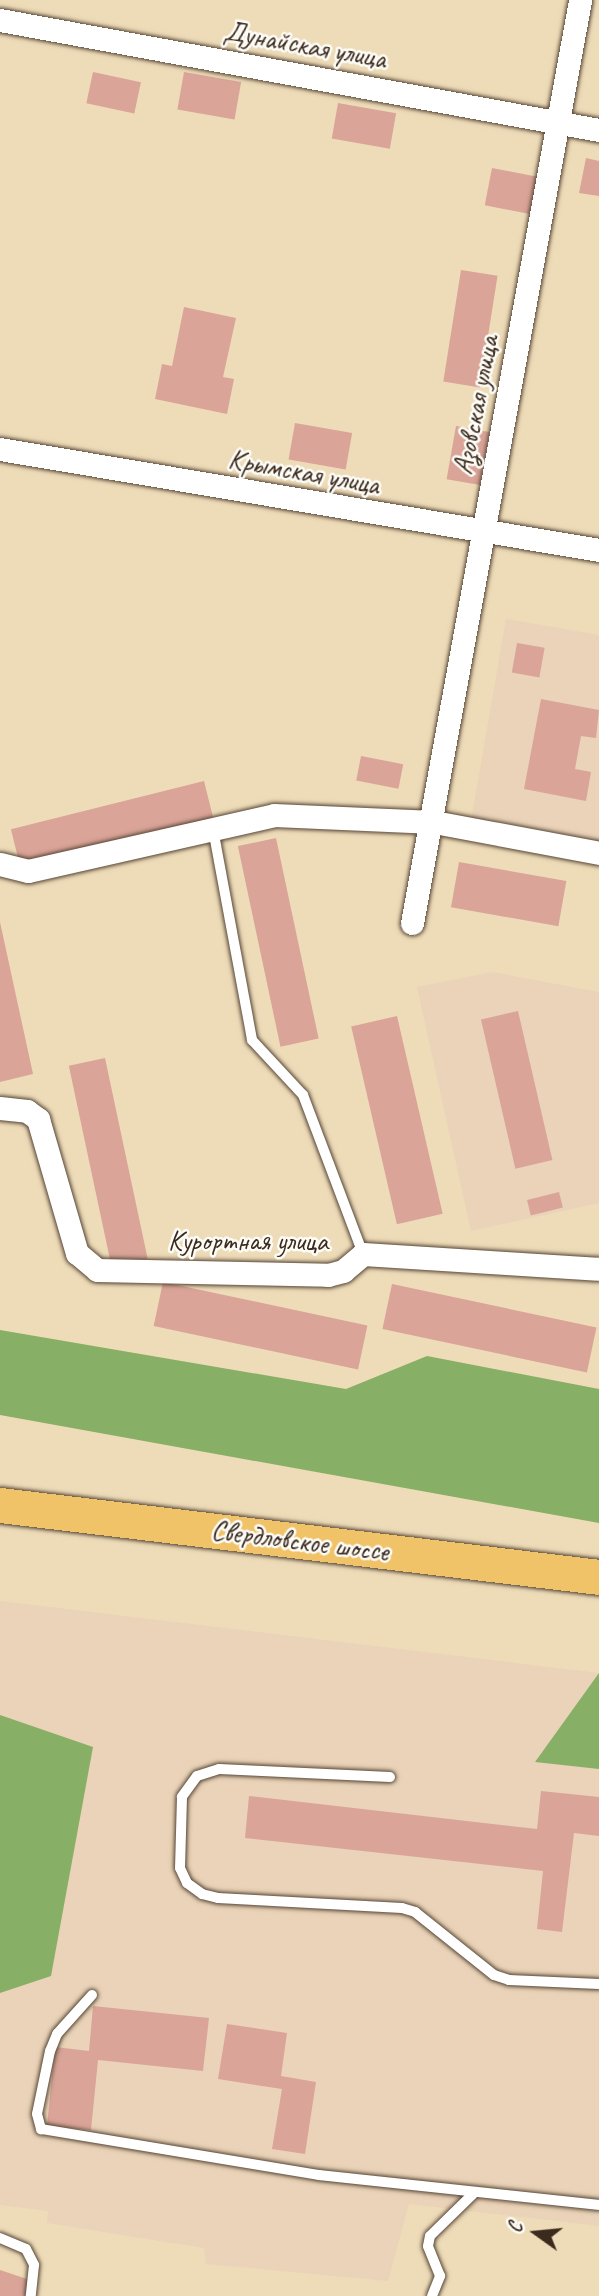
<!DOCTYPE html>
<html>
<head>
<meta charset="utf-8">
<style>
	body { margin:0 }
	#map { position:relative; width:599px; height:2296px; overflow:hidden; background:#eedcb9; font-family:Caveat,sans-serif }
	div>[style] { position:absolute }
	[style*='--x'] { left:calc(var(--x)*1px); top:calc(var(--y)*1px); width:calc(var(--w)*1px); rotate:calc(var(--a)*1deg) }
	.built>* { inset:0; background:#ead3b8 }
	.forest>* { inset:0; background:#88af66 }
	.building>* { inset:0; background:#daa498; transform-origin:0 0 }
	.roads { filter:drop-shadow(0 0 2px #564535) drop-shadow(0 0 2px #564535) }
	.lane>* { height:10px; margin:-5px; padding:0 5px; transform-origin:5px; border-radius:5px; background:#fff }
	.street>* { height:23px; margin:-11.5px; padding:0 11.5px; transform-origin:11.5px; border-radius:11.5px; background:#fff }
	.primary>* { height:35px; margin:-17.5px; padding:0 17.5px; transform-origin:17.5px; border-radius:17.5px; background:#f1c369 }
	span { translate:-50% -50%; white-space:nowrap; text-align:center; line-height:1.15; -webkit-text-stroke:5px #fdfcf7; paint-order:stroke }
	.street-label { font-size:28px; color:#3b2a1e }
	.north { position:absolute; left:501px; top:2198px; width:70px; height:70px; -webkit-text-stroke:5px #fdfcf7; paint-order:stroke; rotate:285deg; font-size:19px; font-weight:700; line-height:28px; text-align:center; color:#3b2a1e }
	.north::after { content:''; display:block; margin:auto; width:24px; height:32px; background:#3b2a1e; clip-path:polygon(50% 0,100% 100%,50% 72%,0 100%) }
</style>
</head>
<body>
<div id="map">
	<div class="built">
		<div style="clip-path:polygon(506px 619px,599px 635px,599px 845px,471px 821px)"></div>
		<div style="clip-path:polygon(492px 972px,599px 992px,599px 1203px,471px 1231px,417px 987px)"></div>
		<div style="clip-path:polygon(0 1601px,599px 1673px,599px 2226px,409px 2204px,388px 2281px,206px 2264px,204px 2248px,47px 2223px,48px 2211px,0 2205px)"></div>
	</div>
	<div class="forest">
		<div style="clip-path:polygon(0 1330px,346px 1389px,427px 1356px,599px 1389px,599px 1523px,0 1415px)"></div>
		<div style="clip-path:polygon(599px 1673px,599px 1769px,535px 1762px)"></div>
		<div style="clip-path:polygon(0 1715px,93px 1747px,51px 1976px,0 1993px)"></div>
	</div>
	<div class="building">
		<div style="left:93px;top:72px;width:49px;height:32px;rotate:12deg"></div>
		<div style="left:184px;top:72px;width:58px;height:38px;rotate:10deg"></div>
		<div style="left:338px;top:103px;width:59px;height:36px;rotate:10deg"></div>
		<div style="clip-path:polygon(586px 158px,599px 161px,599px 196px,579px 193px)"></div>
		<div style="left:492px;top:168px;width:46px;height:38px;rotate:11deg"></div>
		<div style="left:461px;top:270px;width:37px;height:113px;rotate:9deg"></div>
		<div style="clip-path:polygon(184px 307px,236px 318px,223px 377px,234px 379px,227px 414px,155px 399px,162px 364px,172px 366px)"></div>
		<div style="left:295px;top:423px;width:58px;height:37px;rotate:10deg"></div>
		<div style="left:456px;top:426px;width:34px;height:54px;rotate:10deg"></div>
		<div style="left:517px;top:643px;width:28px;height:30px;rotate:10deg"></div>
		<div style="clip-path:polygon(541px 699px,599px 710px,596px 738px,581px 736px,575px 769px,591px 772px,586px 801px,524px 789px)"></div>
		<div style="left:361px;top:756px;width:43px;height:25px;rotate:11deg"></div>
		<div style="left:204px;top:781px;width:40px;height:199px;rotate:76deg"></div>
		<div style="left:276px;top:838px;width:205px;height:39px;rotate:78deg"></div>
		<div style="left:459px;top:862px;width:109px;height:46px;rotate:10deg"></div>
		<div style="clip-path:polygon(0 922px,33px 1074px,0 1082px)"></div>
		<div style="left:518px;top:1011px;width:153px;height:38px;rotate:77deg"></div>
		<div style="left:397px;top:1016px;width:203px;height:47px;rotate:77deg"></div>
		<div style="left:105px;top:1058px;width:205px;height:37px;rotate:78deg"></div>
		<div style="left:559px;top:1192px;width:16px;height:33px;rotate:76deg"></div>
		<div style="left:163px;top:1282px;width:209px;height:45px;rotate:12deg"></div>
		<div style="left:392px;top:1284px;width:209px;height:46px;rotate:12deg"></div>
		<div style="clip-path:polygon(541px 1791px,599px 1797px,599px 1836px,574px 1833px,562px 1932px,537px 1929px,543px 1871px,245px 1838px,249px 1796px,537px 1829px)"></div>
		<div style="clip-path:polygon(93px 2006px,209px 2018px,203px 2071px,98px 2060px,91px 2130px,47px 2126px,55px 2047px,89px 2051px)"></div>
		<div style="clip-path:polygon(227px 2024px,287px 2033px,281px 2076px,316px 2082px,305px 2154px,272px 2149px,282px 2089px,218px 2079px)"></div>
		<div style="clip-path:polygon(0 2270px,30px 2280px,25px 2296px,0 2296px)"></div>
	</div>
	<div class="roads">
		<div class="lane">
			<div style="--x:213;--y:829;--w:215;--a:79.5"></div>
			<div style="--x:252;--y:1040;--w:75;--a:47.2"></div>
			<div style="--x:303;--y:1095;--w:170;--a:69.3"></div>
			<div style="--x:390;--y:1777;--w:171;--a:-177.3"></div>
			<div style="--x:219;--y:1769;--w:23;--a:162"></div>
			<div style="--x:197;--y:1776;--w:26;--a:126"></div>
			<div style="--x:182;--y:1797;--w:71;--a:91.6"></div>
			<div style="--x:180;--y:1868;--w:17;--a:65"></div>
			<div style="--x:187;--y:1883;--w:19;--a:36"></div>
			<div style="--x:202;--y:1894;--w:16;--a:14"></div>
			<div style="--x:218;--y:1898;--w:184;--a:3.1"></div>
			<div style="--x:402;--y:1908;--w:14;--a:17"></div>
			<div style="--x:415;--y:1912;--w:101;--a:38.6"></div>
			<div style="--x:494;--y:1975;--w:16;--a:18"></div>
			<div style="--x:509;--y:1980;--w:90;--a:2.5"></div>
			<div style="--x:92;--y:1995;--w:52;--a:131.9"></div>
			<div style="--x:57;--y:2034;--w:18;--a:112"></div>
			<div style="--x:50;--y:2051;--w:64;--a:101.7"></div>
			<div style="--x:37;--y:2114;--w:16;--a:75"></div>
			<div style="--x:41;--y:2129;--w:282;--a:9.4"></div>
			<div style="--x:319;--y:2175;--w:282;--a:6.1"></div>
			<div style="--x:0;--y:2238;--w:28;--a:23"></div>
			<div style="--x:26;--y:2249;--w:18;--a:63"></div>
			<div style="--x:34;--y:2265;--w:31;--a:96"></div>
			<div style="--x:432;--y:2296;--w:22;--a:-68"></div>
			<div style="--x:440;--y:2276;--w:32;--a:-112"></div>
			<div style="--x:428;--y:2246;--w:10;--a:-79"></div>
			<div style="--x:430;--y:2236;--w:62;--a:-44.3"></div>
		</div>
		<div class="street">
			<div style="--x:0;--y:20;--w:609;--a:10.41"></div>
			<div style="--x:0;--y:449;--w:607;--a:9.57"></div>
			<div style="--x:0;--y:864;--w:29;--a:14"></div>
			<div style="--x:28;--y:871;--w:252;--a:-12.8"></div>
			<div style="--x:274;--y:815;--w:160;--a:2.5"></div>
			<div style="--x:434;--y:822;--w:168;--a:10.6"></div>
			<div style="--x:412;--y:923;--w:938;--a:-79.68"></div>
			<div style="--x:0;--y:1108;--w:27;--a:6"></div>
			<div style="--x:27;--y:1111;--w:14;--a:36"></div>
			<div style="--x:38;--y:1119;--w:140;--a:73.8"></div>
			<div style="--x:77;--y:1253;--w:26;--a:40"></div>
			<div style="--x:97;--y:1270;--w:231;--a:1.2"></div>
			<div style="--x:328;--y:1275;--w:16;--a:-15"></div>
			<div style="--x:343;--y:1271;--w:26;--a:-40"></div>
			<div style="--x:363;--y:1254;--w:236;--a:3.6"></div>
		</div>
		<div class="primary">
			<div style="--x:0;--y:1505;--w:603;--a:6.85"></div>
		</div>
	</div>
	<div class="street-label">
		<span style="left:305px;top:45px;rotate:10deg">Дунайская улица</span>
		<span style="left:476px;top:405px;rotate:-79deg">Азовская улица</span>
		<span style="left:304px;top:472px;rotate:10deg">Крымская улица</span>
		<span style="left:248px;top:1241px">Курортная улица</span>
		<span style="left:300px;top:1541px;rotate:7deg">Свердловское шоссе</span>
	</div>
	<div class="north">С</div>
</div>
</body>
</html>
